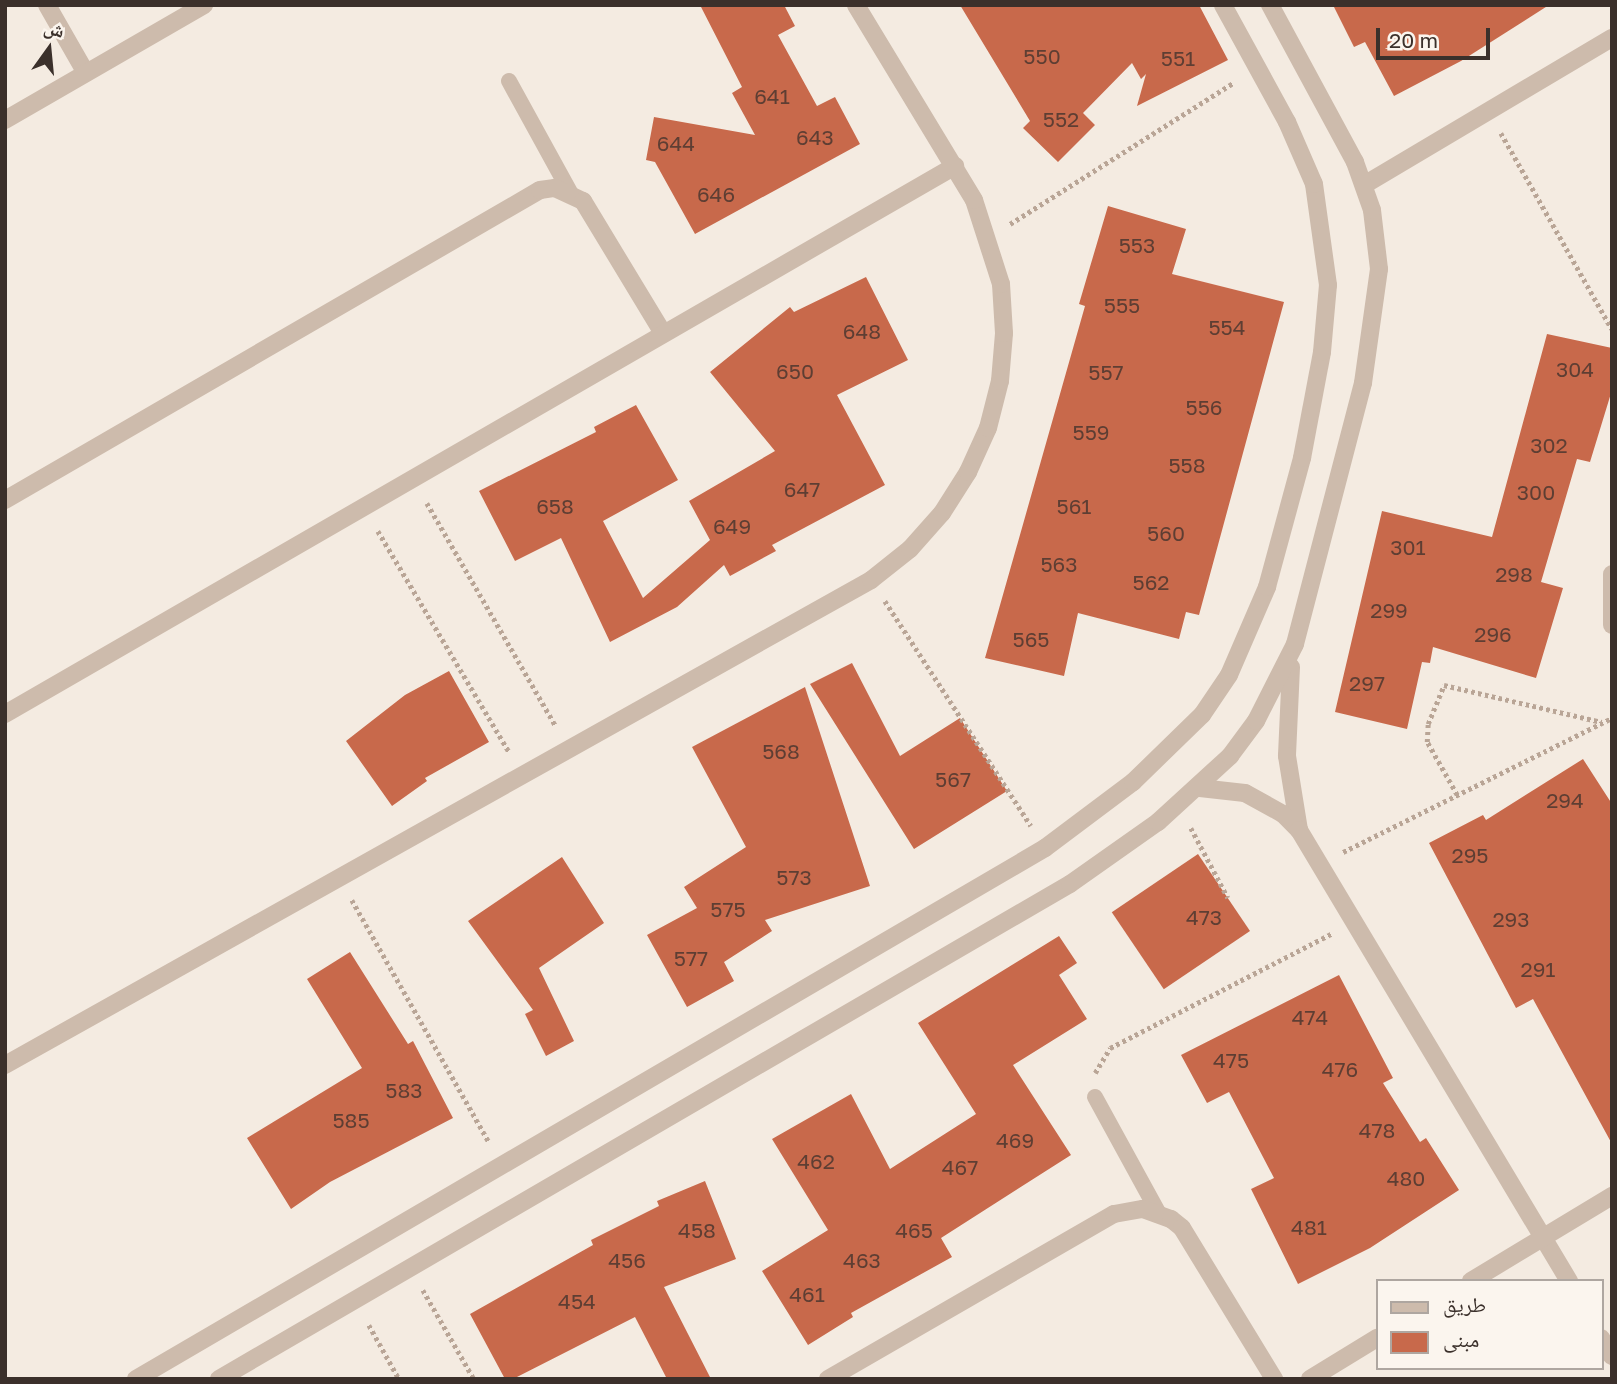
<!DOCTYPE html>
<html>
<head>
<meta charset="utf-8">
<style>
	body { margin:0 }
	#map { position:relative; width:1617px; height:1384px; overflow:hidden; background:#f4ebe1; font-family:"Golos Text","Noto Naskh Arabic",sans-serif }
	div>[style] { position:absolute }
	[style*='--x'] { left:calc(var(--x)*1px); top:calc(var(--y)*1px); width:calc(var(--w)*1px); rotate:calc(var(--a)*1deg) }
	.building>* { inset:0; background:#c8694b; transform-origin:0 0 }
	.path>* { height:4.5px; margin-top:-2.25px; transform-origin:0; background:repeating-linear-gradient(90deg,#b9a596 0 3.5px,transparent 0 7px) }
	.lane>* { height:16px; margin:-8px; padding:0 8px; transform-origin:8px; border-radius:8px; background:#cdbbac }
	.street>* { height:18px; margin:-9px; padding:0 9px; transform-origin:9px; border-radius:9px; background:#cdbbac }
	span { translate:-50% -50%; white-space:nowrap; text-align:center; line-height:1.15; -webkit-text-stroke:6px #fbf5ee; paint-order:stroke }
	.number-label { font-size:21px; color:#5e3e33 }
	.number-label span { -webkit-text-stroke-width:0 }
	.frame { position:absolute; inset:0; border:7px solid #3b302b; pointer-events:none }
	.legend { position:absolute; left:1376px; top:1279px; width:228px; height:91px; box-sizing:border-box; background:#fbf5ee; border:2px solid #aea6a0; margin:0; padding:9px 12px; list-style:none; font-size:21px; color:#3b302b }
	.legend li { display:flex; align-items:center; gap:14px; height:35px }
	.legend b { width:35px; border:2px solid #aea6a0 }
	.north { position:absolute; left:14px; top:14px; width:70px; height:70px; -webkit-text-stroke:5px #fbf5ee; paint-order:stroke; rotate:15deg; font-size:19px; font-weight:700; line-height:28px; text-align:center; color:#3b302b }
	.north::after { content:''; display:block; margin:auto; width:24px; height:32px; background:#3b302b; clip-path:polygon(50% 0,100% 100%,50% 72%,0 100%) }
	.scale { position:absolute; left:1376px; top:28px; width:114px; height:32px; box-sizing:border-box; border:4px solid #3b302b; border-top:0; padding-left:9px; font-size:21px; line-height:24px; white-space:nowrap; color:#3b302b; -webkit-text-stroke:5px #fbf5ee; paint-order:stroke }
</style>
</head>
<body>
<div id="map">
	<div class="building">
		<div style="clip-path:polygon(700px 5px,784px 5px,795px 26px,778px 35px,817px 106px,835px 97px,860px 144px,695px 234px,655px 162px,646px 160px,654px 117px,755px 135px,732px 93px,742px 87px)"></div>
		<div style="clip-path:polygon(960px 5px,1199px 5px,1228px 60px,1137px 106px,1146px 74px,1141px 79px,1132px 63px,1083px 113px,1095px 125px,1058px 162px,1023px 128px,1030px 121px)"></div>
		<div style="clip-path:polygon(1333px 5px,1549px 5px,1461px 61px,1394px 96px,1365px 42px,1354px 47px)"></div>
		<div style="clip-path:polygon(1108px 206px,1186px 229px,1172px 274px,1284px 302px,1199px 615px,1186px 612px,1179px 639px,1078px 613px,1064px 676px,985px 658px,1085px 306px,1079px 304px)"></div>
		<div style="clip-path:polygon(866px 277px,908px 360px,837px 395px,885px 485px,772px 545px,776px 551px,730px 576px,724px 565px,677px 607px,610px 642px,561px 538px,515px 561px,479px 491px,596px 432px,594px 427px,636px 405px,678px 480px,603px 521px,643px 598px,710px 540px,689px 501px,775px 451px,710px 372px,790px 307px,794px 312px)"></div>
		<div style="clip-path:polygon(1547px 334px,1612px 348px,1612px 390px,1590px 462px,1577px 459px,1541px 582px,1563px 588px,1536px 678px,1433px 647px,1430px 663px,1422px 662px,1407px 729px,1335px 712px,1382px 511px,1492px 537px)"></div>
		<div style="clip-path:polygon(852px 663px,900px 756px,960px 718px,1007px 791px,914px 849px,810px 684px)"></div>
		<div style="clip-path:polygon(449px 671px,489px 742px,425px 778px,427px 781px,392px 806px,346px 741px,405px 695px)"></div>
		<div style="clip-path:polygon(805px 687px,870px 886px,765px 920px,772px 931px,724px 962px,734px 981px,687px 1007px,647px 935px,697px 908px,684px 887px,746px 847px,692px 747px)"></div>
		<div style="clip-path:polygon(1583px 759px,1612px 804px,1612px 1144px,1533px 999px,1516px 1008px,1429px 843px,1483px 815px,1486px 820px)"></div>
		<div style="left:1198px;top:854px;width:93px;height:104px;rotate:56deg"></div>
		<div style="clip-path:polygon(562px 857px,604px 923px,539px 968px,574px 1041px,546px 1056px,525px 1014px,533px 1010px,468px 921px)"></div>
		<div style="clip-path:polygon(1059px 936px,1077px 963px,1059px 975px,1087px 1019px,1013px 1065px,1071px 1155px,941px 1238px,952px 1257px,851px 1313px,853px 1317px,808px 1345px,762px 1271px,828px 1230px,772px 1139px,851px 1094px,890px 1169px,976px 1114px,918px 1023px)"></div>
		<div style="clip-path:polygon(350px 952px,408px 1044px,413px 1041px,453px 1118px,330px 1182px,291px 1209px,247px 1138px,362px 1068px,307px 979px)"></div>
		<div style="clip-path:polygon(1339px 975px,1393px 1078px,1383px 1083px,1420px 1142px,1426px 1138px,1459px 1190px,1370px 1248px,1298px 1284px,1251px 1189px,1274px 1178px,1229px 1092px,1207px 1103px,1181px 1055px)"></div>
		<div style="clip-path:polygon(705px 1181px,736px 1259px,664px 1287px,711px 1379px,667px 1379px,635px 1317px,513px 1379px,505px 1379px,470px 1314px,593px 1245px,591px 1240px,659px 1206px,657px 1201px)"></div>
	</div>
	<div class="path">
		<div style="--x:1501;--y:133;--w:225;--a:60.5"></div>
		<div style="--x:1010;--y:224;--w:264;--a:-32.3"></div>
		<div style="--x:427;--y:503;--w:258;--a:60"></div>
		<div style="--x:378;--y:531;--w:258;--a:59.3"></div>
		<div style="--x:885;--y:601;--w:268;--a:57"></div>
		<div style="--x:1457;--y:795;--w:61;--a:-119.5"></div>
		<div style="--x:1427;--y:742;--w:18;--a:-87"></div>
		<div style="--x:1428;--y:724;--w:42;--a:-67.7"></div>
		<div style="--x:1444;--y:685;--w:162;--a:13.2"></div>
		<div style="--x:1191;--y:828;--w:79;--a:62.1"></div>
		<div style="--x:1343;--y:852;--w:301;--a:-26.5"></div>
		<div style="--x:352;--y:900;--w:278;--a:60.5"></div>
		<div style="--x:1095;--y:1073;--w:29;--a:-59"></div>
		<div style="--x:1110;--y:1048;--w:249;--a:-27.3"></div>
		<div style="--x:423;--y:1290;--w:103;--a:60.2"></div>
		<div style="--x:369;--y:1325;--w:62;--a:60.9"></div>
	</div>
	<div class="lane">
		<div style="--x:509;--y:81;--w:127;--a:61.2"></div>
		<div style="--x:1095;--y:1097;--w:131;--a:61.3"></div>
	</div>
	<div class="street">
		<div style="--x:47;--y:5;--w:78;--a:60.2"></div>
		<div style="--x:5;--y:120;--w:230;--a:-30"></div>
		<div style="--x:1364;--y:185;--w:288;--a:-30.7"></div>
		<div style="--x:5;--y:500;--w:618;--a:-30.09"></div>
		<div style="--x:540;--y:190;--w:15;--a:-8"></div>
		<div style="--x:555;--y:188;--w:31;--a:25"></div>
		<div style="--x:583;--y:201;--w:154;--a:58.8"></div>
		<div style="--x:1612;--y:574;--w:51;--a:90"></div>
		<div style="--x:1291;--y:667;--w:89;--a:92.6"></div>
		<div style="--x:1287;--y:756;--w:75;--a:80.8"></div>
		<div style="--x:5;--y:714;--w:1097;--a:-29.98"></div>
		<div style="--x:1200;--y:788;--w:45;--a:6.3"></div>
		<div style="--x:1245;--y:793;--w:43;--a:28.9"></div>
		<div style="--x:1283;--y:814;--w:23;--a:45"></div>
		<div style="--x:1299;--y:830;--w:526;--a:59.09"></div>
		<div style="--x:5;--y:1065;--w:993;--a:-29.25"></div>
		<div style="--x:871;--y:580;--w:50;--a:-38.5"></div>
		<div style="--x:910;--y:549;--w:48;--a:-48.4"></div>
		<div style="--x:942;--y:513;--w:49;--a:-57.6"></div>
		<div style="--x:968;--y:472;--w:48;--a:-65.6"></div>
		<div style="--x:988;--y:428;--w:49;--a:-75.7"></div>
		<div style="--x:1000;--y:381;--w:48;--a:-85.2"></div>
		<div style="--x:1004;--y:333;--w:49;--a:-93.5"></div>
		<div style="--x:1001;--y:284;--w:88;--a:-107.8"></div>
		<div style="--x:974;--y:200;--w:228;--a:-121.2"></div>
		<div style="--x:1471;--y:1281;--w:165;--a:-31.1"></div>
		<div style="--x:1601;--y:1338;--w:21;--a:59"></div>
		<div style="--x:136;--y:1379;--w:1053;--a:-30.29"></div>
		<div style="--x:1045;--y:848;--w:110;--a:-36.9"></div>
		<div style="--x:1133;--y:782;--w:96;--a:-44.2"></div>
		<div style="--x:1202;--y:715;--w:48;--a:-56"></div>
		<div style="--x:1229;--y:675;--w:96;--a:-66.6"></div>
		<div style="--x:1267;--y:587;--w:134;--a:-74.8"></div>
		<div style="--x:1302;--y:458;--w:108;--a:-79.3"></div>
		<div style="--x:1322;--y:352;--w:67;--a:-84.9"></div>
		<div style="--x:1328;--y:285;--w:102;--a:-97.9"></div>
		<div style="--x:1314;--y:184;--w:68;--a:-113.5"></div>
		<div style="--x:1287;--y:122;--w:133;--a:-118.7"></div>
		<div style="--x:219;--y:1379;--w:984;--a:-30.19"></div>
		<div style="--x:1070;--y:884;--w:108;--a:-35.2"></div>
		<div style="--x:1158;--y:822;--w:98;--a:-42.5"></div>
		<div style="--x:1230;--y:756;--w:44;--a:-53.4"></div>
		<div style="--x:1256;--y:721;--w:86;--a:-63.1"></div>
		<div style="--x:1295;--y:644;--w:270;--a:-75.4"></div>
		<div style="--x:1363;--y:383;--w:115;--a:-82"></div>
		<div style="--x:1379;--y:269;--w:59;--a:-96.8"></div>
		<div style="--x:1372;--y:210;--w:51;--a:-109.5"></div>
		<div style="--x:1355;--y:162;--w:179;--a:-118.4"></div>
		<div style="--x:828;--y:1379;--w:330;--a:-30"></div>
		<div style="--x:1114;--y:1214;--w:29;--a:-10"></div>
		<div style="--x:1143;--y:1209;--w:30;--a:20"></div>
		<div style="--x:1171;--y:1219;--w:14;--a:39"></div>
		<div style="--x:1182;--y:1228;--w:177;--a:58.6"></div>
		<div style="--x:1310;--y:1379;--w:79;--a:-31.5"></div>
	</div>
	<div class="number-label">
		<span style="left:1042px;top:56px">550</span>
		<span style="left:1178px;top:58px">551</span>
		<span style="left:772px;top:96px">641</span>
		<span style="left:1061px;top:119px">552</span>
		<span style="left:815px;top:137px">643</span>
		<span style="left:676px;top:143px">644</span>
		<span style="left:716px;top:194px">646</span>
		<span style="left:1137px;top:245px">553</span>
		<span style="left:1122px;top:305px">555</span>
		<span style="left:1227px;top:327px">554</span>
		<span style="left:862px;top:331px">648</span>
		<span style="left:1575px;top:369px">304</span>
		<span style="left:795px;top:371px">650</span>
		<span style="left:1106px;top:372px">557</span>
		<span style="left:1204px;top:407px">556</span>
		<span style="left:1091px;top:432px">559</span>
		<span style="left:1549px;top:445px">302</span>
		<span style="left:1187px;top:465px">558</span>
		<span style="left:802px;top:489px">647</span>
		<span style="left:1536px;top:492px">300</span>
		<span style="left:555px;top:506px">658</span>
		<span style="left:1074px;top:506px">561</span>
		<span style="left:732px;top:526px">649</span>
		<span style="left:1166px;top:533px">560</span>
		<span style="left:1408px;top:547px">301</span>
		<span style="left:1059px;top:564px">563</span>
		<span style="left:1514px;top:574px">298</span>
		<span style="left:1151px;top:582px">562</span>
		<span style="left:1389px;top:610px">299</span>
		<span style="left:1493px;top:634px">296</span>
		<span style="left:1031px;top:639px">565</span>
		<span style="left:1367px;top:683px">297</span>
		<span style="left:781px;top:751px">568</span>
		<span style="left:953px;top:779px">567</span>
		<span style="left:1565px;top:800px">294</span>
		<span style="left:1470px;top:855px">295</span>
		<span style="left:794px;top:877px">573</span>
		<span style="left:728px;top:909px">575</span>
		<span style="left:1204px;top:917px">473</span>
		<span style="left:1511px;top:919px">293</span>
		<span style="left:691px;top:958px">577</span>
		<span style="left:1538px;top:969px">291</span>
		<span style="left:1310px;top:1017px">474</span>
		<span style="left:1231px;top:1060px">475</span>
		<span style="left:1340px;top:1069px">476</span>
		<span style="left:404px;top:1090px">583</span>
		<span style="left:351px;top:1120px">585</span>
		<span style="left:1377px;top:1130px">478</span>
		<span style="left:1015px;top:1140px">469</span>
		<span style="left:816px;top:1161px">462</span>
		<span style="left:960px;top:1167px">467</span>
		<span style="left:1406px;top:1178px">480</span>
		<span style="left:1309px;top:1227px">481</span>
		<span style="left:697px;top:1230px">458</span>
		<span style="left:914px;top:1230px">465</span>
		<span style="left:627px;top:1260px">456</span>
		<span style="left:862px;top:1260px">463</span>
		<span style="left:807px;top:1294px">461</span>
		<span style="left:577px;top:1301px">454</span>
	</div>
	<div class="frame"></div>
	<ul class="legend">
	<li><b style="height:9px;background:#cdbbac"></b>طريق</li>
	<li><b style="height:19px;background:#c8694b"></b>مبنى</li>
	</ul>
	<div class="north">ش</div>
	<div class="scale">20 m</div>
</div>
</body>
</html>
